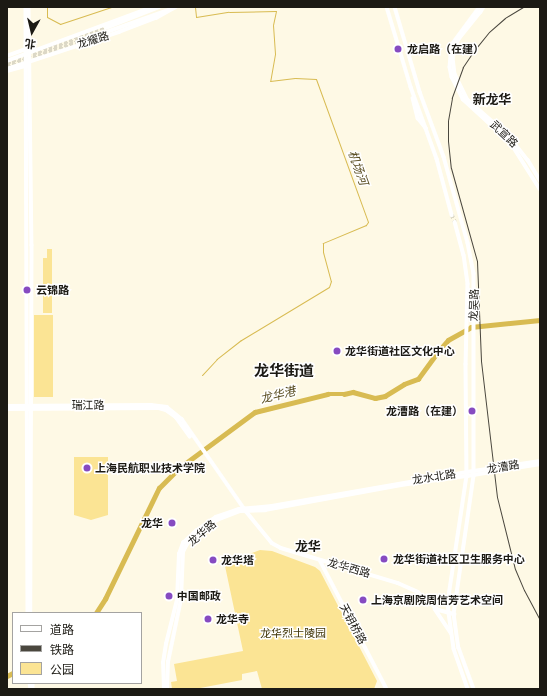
<!DOCTYPE html>
<html>
<head>
<meta charset="utf-8">
<style>
	body { margin:0 }
	#map { position:relative; width:547px; height:696px; overflow:hidden; background:#fef9e5; font-family:Helvetica,"Noto Sans SC",sans-serif }
	div>[style] { position:absolute }
	[style*='--x'] { left:calc(var(--x)*1px); top:calc(var(--y)*1px); width:calc(var(--w)*1px); rotate:calc(var(--a)*1deg) }
	.green>* { inset:0; background:#fbe494; transform-origin:0 0 }
	.stream>* { height:1px; margin:-0.5px; padding:0 0.5px; transform-origin:0.5px; border-radius:0.5px; background:#d8bb52 }
	.river>* { height:4.5px; margin:-2.25px; padding:0 2.25px; transform-origin:2.25px; border-radius:2.25px; background:#d8bb52 }
	.secondary-tunnel>* { height:3.5px; margin-top:-1.75px; transform-origin:0; background:repeating-linear-gradient(90deg,#dcd8c6 0 3.5px,transparent 0 5.5px) }
	.primary-tunnel>* { height:3.5px; margin-top:-1.75px; transform-origin:0; background:repeating-linear-gradient(90deg,#dcd8c6 0 3.5px,transparent 0 5.5px) }
	.secondary>* { height:3.5px; margin:-1.75px; padding:0 1.75px; transform-origin:1.75px; border-radius:1.75px; background:#fff }
	.primary>* { height:3.5px; margin:-1.75px; padding:0 1.75px; transform-origin:1.75px; border-radius:1.75px; background:#fff }
	.rail>* { height:1px; margin:-0.5px; padding:0 0.5px; transform-origin:0.5px; border-radius:0.5px; background:#4a473e }
	.dots>* { width:11px; height:11px; translate:-50% -50%; box-sizing:border-box; border:2px solid #fff; border-radius:50% }
	span { translate:-50% -50%; white-space:nowrap; text-align:center; line-height:1.15; -webkit-text-stroke:3px #fff; paint-order:stroke }
	.street-label { font-size:11px; color:#1c1a14 }
	.poi-label { font-size:11px; color:#1c1a14; font-weight:700 }
	.left { translate:0 -50%; text-align:left }
	.right { translate:-100% -50%; text-align:right }
	.park-label { font-size:11px; color:#403506 }
	.water-label { font-size:12px; color:#5b4f24; font-style:italic }
	.quarter-label { font-size:13px; color:#1c1a14; font-weight:700 }
	.district-label { font-size:15px; color:#1c1a14; font-weight:700 }
	.frame { position:absolute; inset:0; border:8px solid #1c1a14; pointer-events:none }
	.legend { position:absolute; left:12px; top:612px; width:130px; height:72px; box-sizing:border-box; background:#fff; border:1px solid #a4a3a1; margin:0; padding:5px 7px; list-style:none; font-size:12px; color:#1c1a14 }
	.legend li { display:flex; align-items:center; gap:8px; height:20px }
	.legend b { width:20px; border:1px solid #a4a3a1 }
	.north { position:absolute; left:12px; top:12px; width:40px; height:40px; -webkit-text-stroke:3px #fff; paint-order:stroke; rotate:188deg; font-size:11px; font-weight:700; line-height:16px; text-align:center; color:#1c1a14 }
	.north::after { content:''; display:block; margin:auto; width:14px; height:18px; background:#1c1a14; clip-path:polygon(50% 0,100% 100%,50% 72%,0 100%) }
</style>
</head>
<body>
<div id="map">
	<div class="green">
		<div style="clip-path:polygon(47px 249px,52px 249px,52px 313px,43px 313px,43px 258px,47px 258px)"></div>
		<div style="left:34px;top:315px;width:19px;height:82px"></div>
		<div style="clip-path:polygon(74px 457px,108px 457px,108px 515px,91px 520px,74px 515px)"></div>
		<div style="clip-path:polygon(260px 550px,272px 551px,315px 567px,320px 571px,377px 681px,374px 689px,262px 689px,257px 671px,242px 674px,242px 680px,195px 689px,172px 689px,171px 682px,177px 681px,174px 664px,243px 651px,225px 566px,233px 560px)"></div>
	</div>
	<div class="stream">
		<div style="--x:47;--y:7;--w:10;--a:90"></div>
		<div style="--x:47;--y:17;--w:15;--a:28"></div>
		<div style="--x:60;--y:24;--w:54;--a:-18.4"></div>
		<div style="--x:195;--y:7;--w:10;--a:84"></div>
		<div style="--x:196;--y:17;--w:33;--a:-9"></div>
		<div style="--x:229;--y:12;--w:47;--a:-1.2"></div>
		<div style="--x:276;--y:11;--w:14;--a:102"></div>
		<div style="--x:273;--y:25;--w:29;--a:86"></div>
		<div style="--x:275;--y:54;--w:27;--a:100"></div>
		<div style="--x:270;--y:81;--w:25;--a:-7"></div>
		<div style="--x:295;--y:78;--w:21;--a:3"></div>
		<div style="--x:316;--y:79;--w:152;--a:70"></div>
		<div style="--x:368;--y:222;--w:4;--a:124"></div>
		<div style="--x:366;--y:225;--w:47;--a:157.3"></div>
		<div style="--x:323;--y:243;--w:9;--a:90"></div>
		<div style="--x:323;--y:252;--w:30;--a:75"></div>
		<div style="--x:331;--y:281;--w:6;--a:108"></div>
		<div style="--x:329;--y:287;--w:103;--a:148.9"></div>
		<div style="--x:241;--y:340;--w:31;--a:142"></div>
		<div style="--x:217;--y:359;--w:22;--a:133"></div>
	</div>
	<div class="river">
		<div style="--x:96;--y:613;--w:17;--a:-57"></div>
		<div style="--x:105;--y:599;--w:123;--a:-64.1"></div>
		<div style="--x:159;--y:488;--w:28;--a:-45"></div>
		<div style="--x:179;--y:468;--w:94;--a:-36.4"></div>
		<div style="--x:255;--y:412;--w:75;--a:-13.9"></div>
		<div style="--x:328;--y:394;--w:16;--a:0"></div>
		<div style="--x:344;--y:394;--w:9;--a:-13"></div>
		<div style="--x:353;--y:392;--w:23;--a:15"></div>
		<div style="--x:375;--y:398;--w:10;--a:-11"></div>
		<div style="--x:385;--y:396;--w:22;--a:-32"></div>
		<div style="--x:404;--y:384;--w:15;--a:-20"></div>
		<div style="--x:418;--y:379;--w:31;--a:-54"></div>
		<div style="--x:436;--y:354;--w:18;--a:-49"></div>
		<div style="--x:448;--y:340;--w:26;--a:-29"></div>
		<div style="--x:471;--y:327;--w:69;--a:-5.8"></div>
		<div style="--x:7;--y:676;--w:7;--a:-27"></div>
	</div>
	<div class="secondary-tunnel">
		<div style="--x:7;--y:63;--w:105;--a:-19.5"></div>
		<div style="--x:7;--y:66;--w:106;--a:-18.8"></div>
	</div>
	<div class="primary-tunnel">
		<div style="--x:452;--y:215;--w:8;--a:67"></div>
	</div>
	<div class="secondary">
		<div style="--x:26;--y:7;--w:606;--a:89.81"></div>
		<div style="--x:29;--y:7;--w:238;--a:89.3"></div>
		<div style="--x:32;--y:245;--w:368;--a:90.2"></div>
		<div style="--x:480;--y:7;--w:47;--a:126.4"></div>
		<div style="--x:452;--y:45;--w:22;--a:95"></div>
		<div style="--x:450;--y:67;--w:10;--a:79"></div>
		<div style="--x:452;--y:77;--w:25;--a:63"></div>
		<div style="--x:463;--y:99;--w:65;--a:42.5"></div>
		<div style="--x:511;--y:143;--w:54;--a:57.8"></div>
		<div style="--x:484;--y:7;--w:6;--a:121"></div>
		<div style="--x:481;--y:12;--w:33;--a:129"></div>
		<div style="--x:460;--y:38;--w:13;--a:119"></div>
		<div style="--x:454;--y:49;--w:9;--a:96"></div>
		<div style="--x:453;--y:58;--w:16;--a:83"></div>
		<div style="--x:455;--y:74;--w:28;--a:64"></div>
		<div style="--x:467;--y:99;--w:56;--a:41.4"></div>
		<div style="--x:509;--y:136;--w:31;--a:52"></div>
		<div style="--x:528;--y:160;--w:23;--a:59"></div>
		<div style="--x:106;--y:28;--w:57;--a:-21.6"></div>
		<div style="--x:107;--y:32;--w:71;--a:-19.7"></div>
		<div style="--x:7;--y:56;--w:20;--a:-20"></div>
		<div style="--x:7;--y:61;--w:155;--a:-20.4"></div>
		<div style="--x:7;--y:69;--w:118;--a:-18.3"></div>
		<div style="--x:119;--y:32;--w:40;--a:-21"></div>
		<div style="--x:156;--y:18;--w:23;--a:-29"></div>
		<div style="--x:7;--y:71;--w:20;--a:-15"></div>
		<div style="--x:7;--y:406;--w:144;--a:-0.4"></div>
		<div style="--x:151;--y:405;--w:16;--a:7"></div>
		<div style="--x:167;--y:407;--w:19;--a:39"></div>
		<div style="--x:182;--y:419;--w:112;--a:55.2"></div>
		<div style="--x:246;--y:511;--w:41;--a:50.9"></div>
		<div style="--x:272;--y:543;--w:10;--a:29"></div>
		<div style="--x:281;--y:548;--w:122;--a:16.7"></div>
		<div style="--x:398;--y:583;--w:22;--a:24"></div>
		<div style="--x:418;--y:592;--w:28;--a:41"></div>
		<div style="--x:439;--y:610;--w:16;--a:15"></div>
		<div style="--x:7;--y:409;--w:152;--a:-0.4"></div>
		<div style="--x:159;--y:408;--w:7;--a:16"></div>
		<div style="--x:166;--y:410;--w:12;--a:35"></div>
		<div style="--x:176;--y:417;--w:24;--a:54"></div>
		<div style="--x:320;--y:560;--w:145;--a:62.6"></div>
		<div style="--x:435;--y:609;--w:29;--a:56"></div>
		<div style="--x:30;--y:683;--w:6;--a:81"></div>
		<div style="--x:33;--y:683;--w:6;--a:90"></div>
		<div style="--x:164;--y:689;--w:26;--a:-92"></div>
		<div style="--x:163;--y:663;--w:19;--a:-81"></div>
		<div style="--x:166;--y:644;--w:45;--a:-76"></div>
		<div style="--x:177;--y:600;--w:46;--a:-87.5"></div>
		<div style="--x:179;--y:554;--w:12;--a:-70"></div>
		<div style="--x:183;--y:543;--w:18;--a:-43"></div>
		<div style="--x:196;--y:531;--w:24;--a:-35"></div>
		<div style="--x:216;--y:517;--w:24;--a:-19"></div>
		<div style="--x:239;--y:509;--w:33;--a:-5"></div>
		<div style="--x:272;--y:506;--w:198;--a:-9.9"></div>
		<div style="--x:167;--y:689;--w:27;--a:-88"></div>
		<div style="--x:168;--y:662;--w:64;--a:-78.3"></div>
		<div style="--x:181;--y:599;--w:47;--a:-87.6"></div>
		<div style="--x:183;--y:552;--w:9;--a:-63"></div>
		<div style="--x:187;--y:544;--w:13;--a:-42"></div>
		<div style="--x:197;--y:535;--w:25;--a:-37"></div>
		<div style="--x:217;--y:520;--w:26;--a:-21"></div>
		<div style="--x:241;--y:511;--w:24;--a:-2"></div>
		<div style="--x:265;--y:510;--w:138;--a:-10.4"></div>
		<div style="--x:401;--y:485;--w:67;--a:-7.8"></div>
	</div>
	<div class="primary">
		<div style="--x:387;--y:7;--w:84;--a:73.3"></div>
		<div style="--x:411;--y:87;--w:77;--a:70.1"></div>
		<div style="--x:437;--y:159;--w:58;--a:75"></div>
		<div style="--x:395;--y:7;--w:89;--a:73.6"></div>
		<div style="--x:420;--y:92;--w:69;--a:69.7"></div>
		<div style="--x:444;--y:157;--w:89;--a:74.4"></div>
		<div style="--x:468;--y:243;--w:31;--a:79"></div>
		<div style="--x:474;--y:273;--w:203;--a:90"></div>
		<div style="--x:474;--y:476;--w:139;--a:98.2"></div>
		<div style="--x:454;--y:614;--w:34;--a:82"></div>
		<div style="--x:459;--y:648;--w:44;--a:69.9"></div>
		<div style="--x:413;--y:98;--w:21;--a:76"></div>
		<div style="--x:418;--y:118;--w:13;--a:51"></div>
		<div style="--x:455;--y:222;--w:34;--a:75"></div>
		<div style="--x:464;--y:255;--w:29;--a:82"></div>
		<div style="--x:468;--y:284;--w:80;--a:91.4"></div>
		<div style="--x:466;--y:364;--w:112;--a:89.5"></div>
		<div style="--x:467;--y:476;--w:128;--a:98.5"></div>
		<div style="--x:448;--y:603;--w:10;--a:84"></div>
		<div style="--x:449;--y:613;--w:36;--a:82"></div>
		<div style="--x:454;--y:649;--w:42;--a:70.7"></div>
		<div style="--x:467;--y:472;--w:74;--a:-8.6"></div>
		<div style="--x:467;--y:476;--w:74;--a:-9.3"></div>
	</div>
	<div class="rail">
		<div style="--x:523;--y:7;--w:21;--a:149"></div>
		<div style="--x:505;--y:18;--w:21;--a:139"></div>
		<div style="--x:489;--y:32;--w:22;--a:129"></div>
		<div style="--x:475;--y:49;--w:22;--a:124"></div>
		<div style="--x:463;--y:67;--w:33;--a:110"></div>
		<div style="--x:452;--y:98;--w:22;--a:100"></div>
		<div style="--x:448;--y:120;--w:21;--a:90"></div>
		<div style="--x:448;--y:141;--w:27;--a:84"></div>
		<div style="--x:451;--y:168;--w:97;--a:74.4"></div>
		<div style="--x:477;--y:261;--w:100;--a:87.7"></div>
		<div style="--x:481;--y:361;--w:137;--a:83.3"></div>
		<div style="--x:497;--y:497;--w:74;--a:76"></div>
		<div style="--x:515;--y:569;--w:23;--a:67"></div>
		<div style="--x:524;--y:590;--w:34;--a:62"></div>
	</div>
	<div class="dots">
		<div style="left:398px;top:49px;background:#864bc1"></div>
		<div style="left:27px;top:290px;background:#864bc1"></div>
		<div style="left:337px;top:351px;background:#864bc1"></div>
		<div style="left:472px;top:411px;background:#864bc1"></div>
		<div style="left:87px;top:468px;background:#864bc1"></div>
		<div style="left:172px;top:523px;background:#864bc1"></div>
		<div style="left:384px;top:559px;background:#864bc1"></div>
		<div style="left:213px;top:560px;background:#864bc1"></div>
		<div style="left:169px;top:596px;background:#864bc1"></div>
		<div style="left:363px;top:600px;background:#864bc1"></div>
		<div style="left:208px;top:619px;background:#864bc1"></div>
	</div>
	<div class="street-label">
		<span style="left:93px;top:40px;rotate:-17deg">龙耀路</span>
		<span style="left:504px;top:134px;rotate:44deg">武宣路</span>
		<span style="left:474px;top:305px;rotate:-88deg">龙吴路</span>
		<span style="left:88px;top:405px">瑞江路</span>
		<span style="left:503px;top:467px;rotate:-9deg">龙漕路</span>
		<span style="left:434px;top:477px;rotate:-9deg">龙水北路</span>
		<span style="left:202px;top:533px;rotate:-40deg">龙华路</span>
		<span style="left:349px;top:568px;rotate:16deg">龙华西路</span>
		<span style="left:353px;top:624px;rotate:62deg">天钥桥路</span>
	</div>
	<div class="poi-label">
		<span class="left" style="left:407px;top:49px">龙启路（在建）</span>
		<span class="left" style="left:36px;top:290px">云锦路</span>
		<span class="left" style="left:345px;top:351px">龙华街道社区文化中心</span>
		<span class="right" style="left:463px;top:411px">龙漕路（在建）</span>
		<span class="left" style="left:95px;top:468px">上海民航职业技术学院</span>
		<span class="right" style="left:163px;top:523px">龙华</span>
		<span class="left" style="left:393px;top:559px">龙华街道社区卫生服务中心</span>
		<span class="left" style="left:221px;top:560px">龙华塔</span>
		<span class="left" style="left:177px;top:596px">中国邮政</span>
		<span class="left" style="left:371px;top:600px">上海京剧院周信芳艺术空间</span>
		<span class="left" style="left:216px;top:619px">龙华寺</span>
	</div>
	<div class="park-label">
		<span style="left:293px;top:633px">龙华烈士陵园</span>
	</div>
	<div class="water-label">
		<span style="left:357px;top:168px;rotate:70deg">机场河</span>
		<span style="left:278px;top:396px;rotate:-14deg">龙华港</span>
	</div>
	<div class="quarter-label">
		<span style="left:492px;top:100px">新龙华</span>
		<span style="left:308px;top:547px">龙华</span>
	</div>
	<div class="district-label">
		<span style="left:284px;top:371px">龙华街道</span>
	</div>
	<div class="frame"></div>
	<ul class="legend">
	<li><b style="height:5px;background:#fff"></b>道路</li>
	<li><b style="height:5px;background:#4a473e"></b>铁路</li>
	<li><b style="height:11px;background:#fbe494"></b>公园</li>
	</ul>
	<div class="north">北</div>
</div>
</body>
</html>
